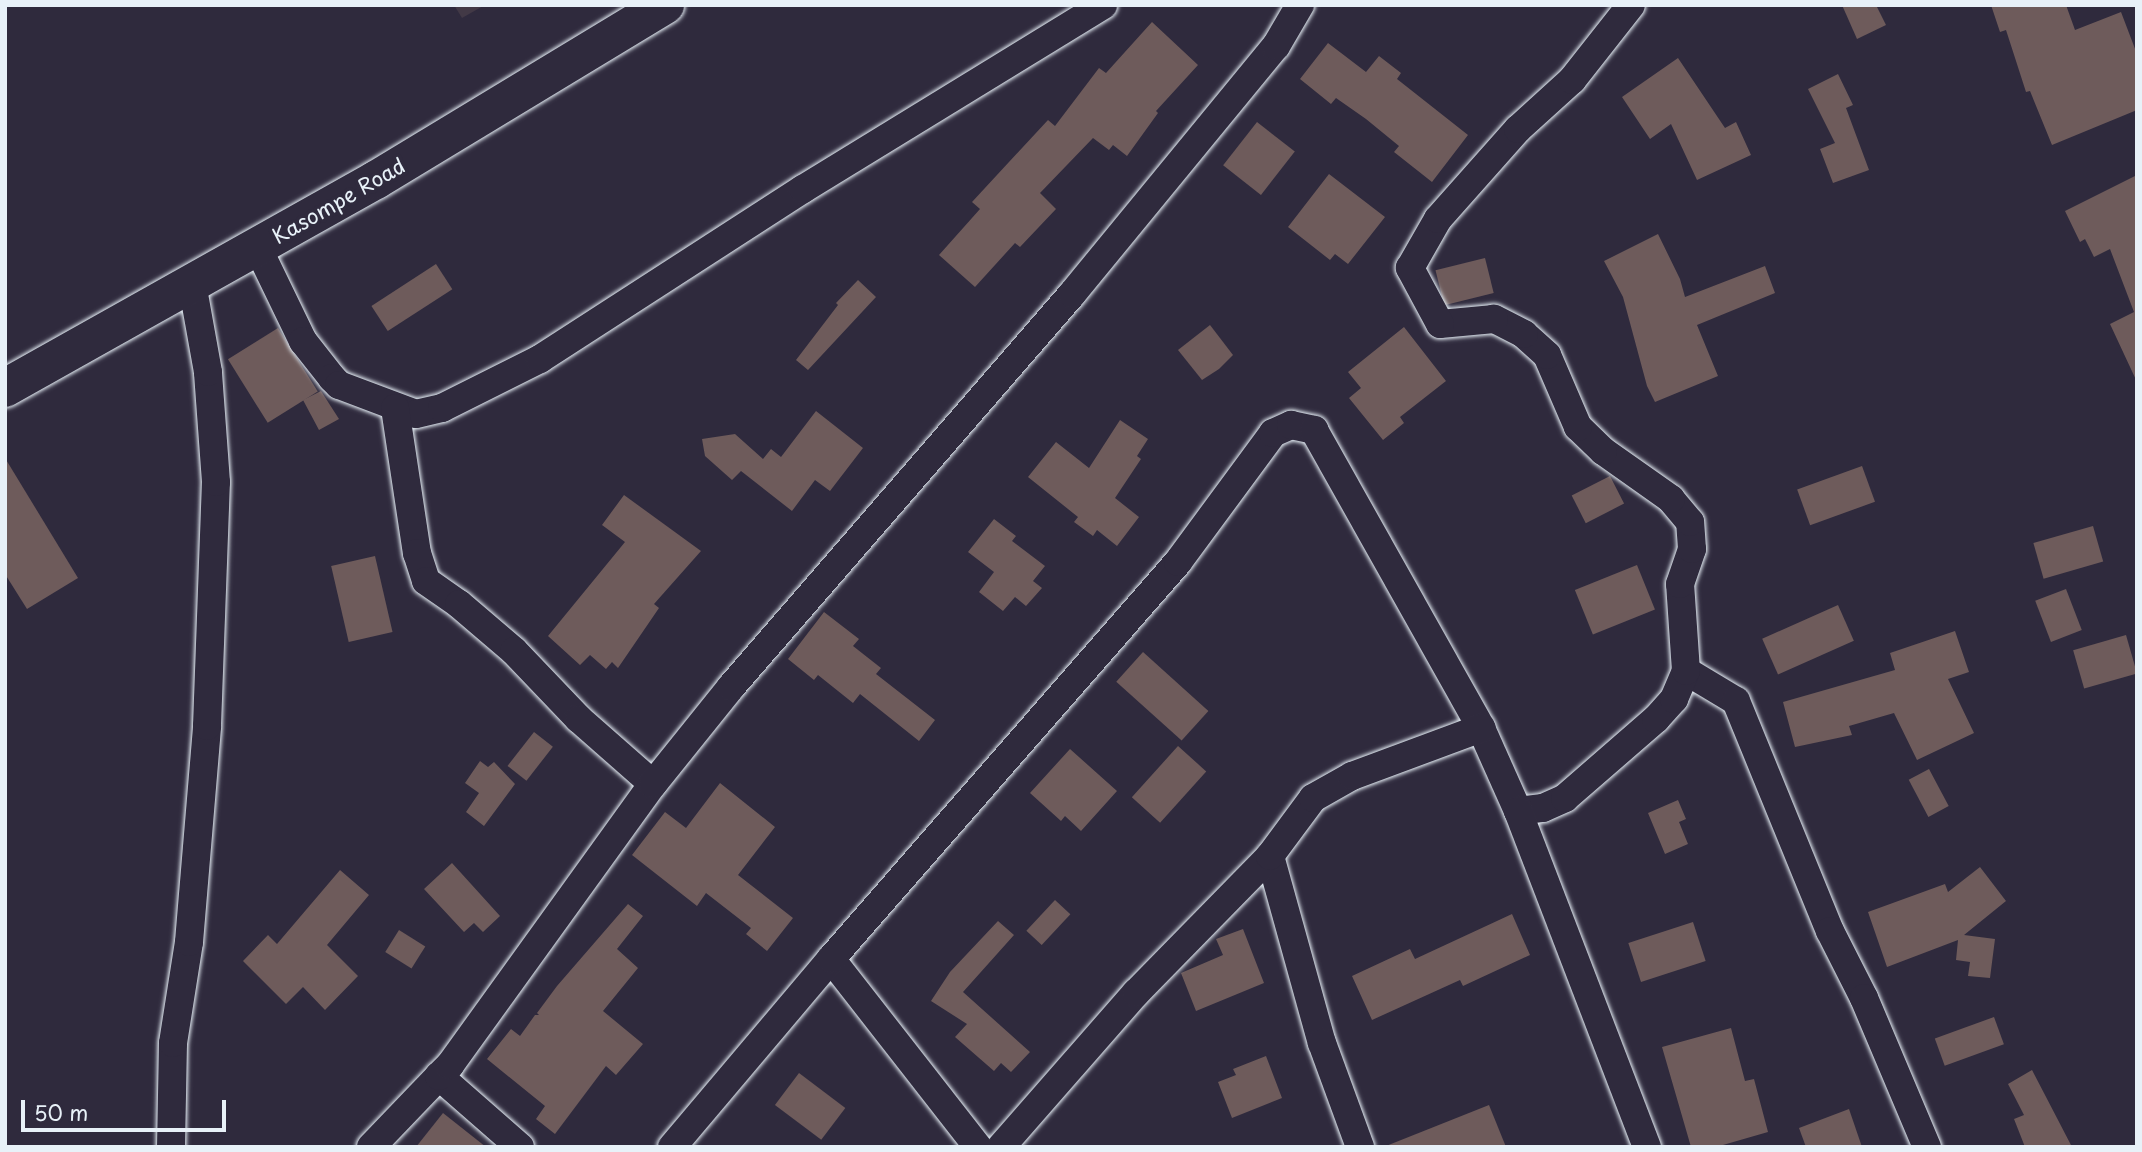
<!DOCTYPE html>
<html>
<head>
<meta charset="utf-8">
<style>
	body { margin:0 }
	#map { position:relative; width:2142px; height:1152px; overflow:hidden; background:#2f2a3d; font-family:"Playpen Sans",sans-serif }
	div>[style] { position:absolute }
	[style*='--x'] { left:calc(var(--x)*1px); top:calc(var(--y)*1px); width:calc(var(--w)*1px); rotate:calc(var(--a)*1deg) }
	.built>* { inset:0; background:#423946 }
	.building>* { inset:0; background:#6e5b5b; transform-origin:0 0 }
	.roads { filter:drop-shadow(0 0 2px #e8f1f8) drop-shadow(0 0 2px #e8f1f8) }
	.street>* { height:28px; margin:-14px; padding:0 14px; transform-origin:14px; border-radius:14px; background:#2f2a3d }
	.secondary>* { height:38px; margin:-19px; padding:0 19px; transform-origin:19px; border-radius:19px; background:#2f2a3d }
	span { translate:-50% -50%; white-space:nowrap; text-align:center; line-height:1.15; -webkit-text-stroke:7px #2f2a3d; paint-order:stroke }
	.street-label { font-size:21px; color:#e8f1f8 }
	.frame { position:absolute; inset:0; border:7px solid #e8f1f8; pointer-events:none }
	.scale { position:absolute; left:21px; top:1100px; width:205px; height:32px; box-sizing:border-box; border:4px solid #e8f1f8; border-top:0; padding-left:9px; font-size:21px; line-height:24px; white-space:nowrap; color:#e8f1f8; -webkit-text-stroke:5px #2f2a3d; paint-order:stroke }
</style>
</head>
<body>
<div id="map">
	<div class="built">
		<div style="clip-path:polygon(454px 5px,485px 5px,462px 18px)"></div>
	</div>
	<div class="building">
		<div style="clip-path:polygon(1842px 5px,1876px 5px,1886px 25px,1857px 39px)"></div>
		<div style="clip-path:polygon(1991px 5px,2066px 5px,2075px 30px,2121px 12px,2137px 54px,2137px 110px,2052px 145px,2030px 91px,2026px 92px,2006px 30px,2000px 32px)"></div>
		<div style="clip-path:polygon(1152px 22px,1198px 65px,1156px 111px,1158px 113px,1127px 156px,1113px 145px,1109px 150px,1093px 138px,1040px 193px,1056px 209px,1020px 247px,1015px 243px,975px 287px,939px 255px,980px 209px,972px 202px,1048px 120px,1055px 126px,1099px 68px,1106px 73px)"></div>
		<div style="clip-path:polygon(1328px 43px,1366px 72px,1379px 56px,1401px 73px,1397px 79px,1468px 135px,1432px 182px,1394px 152px,1399px 146px,1366px 119px,1336px 98px,1331px 104px,1300px 79px)"></div>
		<div style="clip-path:polygon(1678px 58px,1725px 128px,1736px 122px,1751px 155px,1697px 180px,1671px 124px,1650px 139px,1622px 97px)"></div>
		<div style="clip-path:polygon(1838px 74px,1853px 105px,1846px 108px,1869px 170px,1833px 183px,1820px 149px,1835px 143px,1808px 89px)"></div>
		<div style="left:1257px;top:122px;width:48px;height:55px;rotate:38deg"></div>
		<div style="clip-path:polygon(1329px 174px,1385px 217px,1348px 264px,1335px 254px,1330px 260px,1288px 227px)"></div>
		<div style="clip-path:polygon(2137px 175px,2137px 382px,2110px 324px,2134px 312px,2110px 249px,2094px 257px,2085px 239px,2080px 242px,2065px 211px)"></div>
		<div style="clip-path:polygon(1658px 234px,1680px 279px,1685px 297px,1765px 266px,1775px 293px,1697px 325px,1718px 376px,1655px 402px,1647px 386px,1623px 297px,1604px 261px)"></div>
		<div style="left:1485px;top:258px;width:36px;height:51px;rotate:76deg"></div>
		<div style="left:436px;top:264px;width:30px;height:77px;rotate:57deg"></div>
		<div style="clip-path:polygon(858px 280px,876px 297px,808px 370px,796px 360px,838px 305px,836px 303px)"></div>
		<div style="clip-path:polygon(1210px 325px,1233px 355px,1219px 369px,1202px 380px,1178px 350px)"></div>
		<div style="clip-path:polygon(1404px 327px,1446px 381px,1400px 417px,1404px 423px,1383px 440px,1349px 398px,1361px 388px,1348px 372px)"></div>
		<div style="left:278px;top:328px;width:75px;height:59px;rotate:58deg"></div>
		<div style="clip-path:polygon(321px 391px,339px 419px,319px 430px,303px 400px)"></div>
		<div style="clip-path:polygon(816px 411px,863px 448px,830px 491px,815px 480px,792px 511px,741px 471px,732px 480px,705px 456px,702px 439px,735px 434px,763px 459px,771px 449px,781px 457px)"></div>
		<div style="clip-path:polygon(1120px 420px,1148px 439px,1137px 456px,1141px 459px,1115px 498px,1139px 517px,1117px 546px,1097px 530px,1093px 536px,1074px 522px,1078px 517px,1028px 477px,1056px 442px,1089px 468px)"></div>
		<div style="clip-path:polygon(5px 458px,78px 578px,27px 609px,5px 574px)"></div>
		<div style="left:1862px;top:466px;width:38px;height:69px;rotate:70deg"></div>
		<div style="left:1610px;top:476px;width:31px;height:43px;rotate:63deg"></div>
		<div style="clip-path:polygon(624px 495px,701px 551px,654px 604px,659px 608px,618px 668px,612px 662px,606px 669px,590px 655px,580px 665px,548px 636px,625px 542px,602px 525px)"></div>
		<div style="clip-path:polygon(994px 519px,1016px 536px,1012px 541px,1045px 566px,1033px 581px,1042px 588px,1026px 606px,1015px 597px,1003px 611px,979px 592px,994px 572px,968px 552px)"></div>
		<div style="left:2093px;top:526px;width:37px;height:62px;rotate:74deg"></div>
		<div style="left:375px;top:556px;width:78px;height:45px;rotate:77deg"></div>
		<div style="left:1637px;top:565px;width:48px;height:67px;rotate:68deg"></div>
		<div style="left:2066px;top:589px;width:44px;height:33px;rotate:69deg"></div>
		<div style="left:1838px;top:605px;width:39px;height:83px;rotate:66deg"></div>
		<div style="clip-path:polygon(824px 612px,859px 639px,853px 646px,881px 668px,876px 674px,935px 720px,919px 741px,860px 694px,853px 703px,818px 675px,814px 680px,788px 659px)"></div>
		<div style="clip-path:polygon(1955px 631px,1969px 672px,1948px 679px,1974px 733px,1917px 760px,1894px 713px,1849px 726px,1852px 735px,1795px 747px,1783px 702px,1895px 670px,1890px 653px)"></div>
		<div style="left:2126px;top:635px;width:40px;height:55px;rotate:74deg"></div>
		<div style="left:1143px;top:652px;width:88px;height:40px;rotate:42deg"></div>
		<div style="left:534px;top:732px;width:24px;height:43px;rotate:38deg"></div>
		<div style="left:1178px;top:746px;width:38px;height:69px;rotate:42deg"></div>
		<div style="clip-path:polygon(1070px 749px,1117px 791px,1081px 831px,1065px 816px,1061px 821px,1030px 793px)"></div>
		<div style="clip-path:polygon(480px 761px,488px 767px,494px 762px,515px 784px,484px 826px,466px 812px,479px 793px,465px 783px)"></div>
		<div style="left:1929px;top:769px;width:42px;height:23px;rotate:62deg"></div>
		<div style="clip-path:polygon(720px 783px,775px 827px,738px 875px,793px 918px,767px 951px,746px 934px,751px 928px,706px 893px,697px 906px,632px 855px,665px 812px,686px 828px)"></div>
		<div style="clip-path:polygon(1678px 800px,1686px 819px,1679px 822px,1688px 844px,1665px 854px,1648px 813px)"></div>
		<div style="clip-path:polygon(452px 863px,500px 916px,483px 932px,474px 923px,464px 932px,424px 889px)"></div>
		<div style="clip-path:polygon(1980px 867px,2006px 901px,1964px 935px,1995px 939px,1990px 978px,1968px 976px,1970px 962px,1956px 960px,1958px 940px,1887px 967px,1868px 912px,1945px 884px,1948px 892px)"></div>
		<div style="clip-path:polygon(340px 870px,369px 895px,327px 945px,358px 976px,325px 1010px,303px 987px,286px 1004px,243px 961px,268px 935px,277px 944px)"></div>
		<div style="left:1055px;top:900px;width:21px;height:42px;rotate:43deg"></div>
		<div style="clip-path:polygon(628px 904px,643px 916px,617px 949px,638px 968px,603px 1011px,643px 1044px,616px 1075px,606px 1066px,555px 1134px,536px 1119px,545px 1106px,487px 1059px,511px 1029px,520px 1036px,535px 1015px,539px 1015px,537px 1013px,557px 986px)"></div>
		<div style="clip-path:polygon(1512px 914px,1530px 955px,1463px 986px,1460px 980px,1372px 1020px,1352px 976px,1410px 949px,1415px 959px)"></div>
		<div style="clip-path:polygon(998px 921px,1014px 935px,963px 992px,1030px 1052px,1011px 1072px,1001px 1063px,994px 1071px,955px 1037px,967px 1024px,931px 1001px,950px 972px)"></div>
		<div style="left:1693px;top:922px;width:41px;height:68px;rotate:72deg"></div>
		<div style="clip-path:polygon(1243px 929px,1264px 983px,1196px 1011px,1181px 973px,1223px 955px,1216px 939px)"></div>
		<div style="left:399px;top:930px;width:31px;height:26px;rotate:32deg"></div>
		<div style="left:1994px;top:1017px;width:29px;height:63px;rotate:70deg"></div>
		<div style="clip-path:polygon(1731px 1028px,1745px 1081px,1754px 1079px,1768px 1132px,1716px 1147px,1691px 1147px,1662px 1047px)"></div>
		<div style="clip-path:polygon(1266px 1056px,1282px 1098px,1232px 1118px,1218px 1082px,1236px 1075px,1233px 1069px)"></div>
		<div style="clip-path:polygon(2032px 1070px,2058px 1120px,2072px 1147px,2025px 1147px,2014px 1119px,2024px 1115px,2008px 1084px)"></div>
		<div style="left:799px;top:1073px;width:58px;height:40px;rotate:37deg"></div>
		<div style="clip-path:polygon(1489px 1105px,1506px 1147px,1386px 1147px,1386px 1146px)"></div>
		<div style="clip-path:polygon(1849px 1109px,1862px 1147px,1806px 1147px,1799px 1128px)"></div>
		<div style="clip-path:polygon(443px 1113px,486px 1147px,416px 1147px)"></div>
	</div>
	<div class="roads">
		<div class="street">
			<div style="--x:257;--y:246;--w:106;--a:64.2"></div>
			<div style="--x:303;--y:341;--w:47;--a:51.9"></div>
			<div style="--x:332;--y:378;--w:10;--a:45"></div>
			<div style="--x:339;--y:385;--w:82;--a:20.6"></div>
			<div style="--x:416;--y:414;--w:27;--a:-13"></div>
			<div style="--x:442;--y:408;--w:110;--a:-26.6"></div>
			<div style="--x:540;--y:359;--w:313;--a:-32.9"></div>
			<div style="--x:803;--y:189;--w:352;--a:-31.5"></div>
			<div style="--x:395;--y:408;--w:147;--a:81.4"></div>
			<div style="--x:417;--y:553;--w:29;--a:72"></div>
			<div style="--x:426;--y:581;--w:40;--a:34.9"></div>
			<div style="--x:459;--y:604;--w:72;--a:40.5"></div>
			<div style="--x:514;--y:651;--w:94;--a:46.3"></div>
			<div style="--x:579;--y:719;--w:98;--a:41.3"></div>
			<div style="--x:1686;--y:671;--w:58;--a:31"></div>
			<div style="--x:1736;--y:701;--w:248;--a:67.8"></div>
			<div style="--x:1830;--y:931;--w:75;--a:63.1"></div>
			<div style="--x:1864;--y:998;--w:162;--a:67.1"></div>
			<div style="--x:1518;--y:811;--w:25;--a:-7"></div>
			<div style="--x:1543;--y:808;--w:24;--a:-24"></div>
			<div style="--x:1565;--y:798;--w:121;--a:-41"></div>
			<div style="--x:1656;--y:719;--w:27;--a:-48"></div>
			<div style="--x:1674;--y:699;--w:30;--a:-67"></div>
			<div style="--x:1686;--y:671;--w:87;--a:-93.9"></div>
			<div style="--x:1680;--y:584;--w:37;--a:-71"></div>
			<div style="--x:1692;--y:549;--w:27;--a:-94"></div>
			<div style="--x:1690;--y:522;--w:30;--a:-130"></div>
			<div style="--x:1671;--y:499;--w:83;--a:-144.8"></div>
			<div style="--x:1603;--y:451;--w:35;--a:-136"></div>
			<div style="--x:1578;--y:427;--w:78;--a:-113.3"></div>
			<div style="--x:1547;--y:355;--w:31;--a:-138"></div>
			<div style="--x:1524;--y:334;--w:34;--a:-153"></div>
			<div style="--x:1494;--y:319;--w:54;--a:174.7"></div>
			<div style="--x:1440;--y:324;--w:64;--a:-118.2"></div>
			<div style="--x:1410;--y:268;--w:56;--a:-60.3"></div>
			<div style="--x:1438;--y:219;--w:120;--a:-48.4"></div>
			<div style="--x:1518;--y:129;--w:73;--a:-42.2"></div>
			<div style="--x:1572;--y:80;--w:95;--a:-51.8"></div>
			<div style="--x:1270;--y:856;--w:194;--a:74.5"></div>
			<div style="--x:1322;--y:1043;--w:111;--a:69.9"></div>
			<div style="--x:831;--y:959;--w:239;--a:52"></div>
			<div style="--x:171;--y:1147;--w:104;--a:-88.9"></div>
			<div style="--x:173;--y:1043;--w:102;--a:-81"></div>
			<div style="--x:189;--y:942;--w:217;--a:-85.2"></div>
			<div style="--x:207;--y:726;--w:244;--a:-87.9"></div>
			<div style="--x:216;--y:482;--w:110;--a:-94.2"></div>
			<div style="--x:208;--y:372;--w:90;--a:-100.2"></div>
			<div style="--x:371;--y:1147;--w:98;--a:-46.2"></div>
			<div style="--x:520;--y:1147;--w:108;--a:-138.8"></div>
			<div style="--x:439;--y:1076;--w:16;--a:-45"></div>
			<div style="--x:450;--y:1065;--w:347;--a:-54.2"></div>
			<div style="--x:653;--y:784;--w:124;--a:-51.2"></div>
			<div style="--x:731;--y:687;--w:520;--a:-49.05"></div>
			<div style="--x:1072;--y:294;--w:321;--a:-50.6"></div>
			<div style="--x:1276;--y:46;--w:48;--a:-59.7"></div>
			<div style="--x:672;--y:1147;--w:246;--a:-49.8"></div>
			<div style="--x:831;--y:959;--w:527;--a:-48.84"></div>
			<div style="--x:1178;--y:562;--w:160;--a:-53.6"></div>
			<div style="--x:1273;--y:433;--w:20;--a:-24"></div>
			<div style="--x:1291;--y:425;--w:24;--a:12"></div>
			<div style="--x:1314;--y:430;--w:342;--a:60.7"></div>
			<div style="--x:1481;--y:728;--w:91;--a:66"></div>
			<div style="--x:1518;--y:811;--w:360;--a:69"></div>
			<div style="--x:1001;--y:1147;--w:205;--a:-48.8"></div>
			<div style="--x:1136;--y:993;--w:192;--a:-45.6"></div>
			<div style="--x:1270;--y:856;--w:72;--a:-53.4"></div>
			<div style="--x:1313;--y:798;--w:45;--a:-29.4"></div>
			<div style="--x:1352;--y:776;--w:138;--a:-20.4"></div>
		</div>
		<div class="secondary">
			<div style="--x:5;--y:388;--w:425;--a:-29.3"></div>
			<div style="--x:376;--y:180;--w:338;--a:-31.2"></div>
		</div>
	</div>
	<div class="street-label">
		<span style="left:338px;top:200px;rotate:-30deg">Kasompe Road</span>
	</div>
	<div class="frame"></div>
	<div class="scale">50 m</div>
</div>
</body>
</html>
